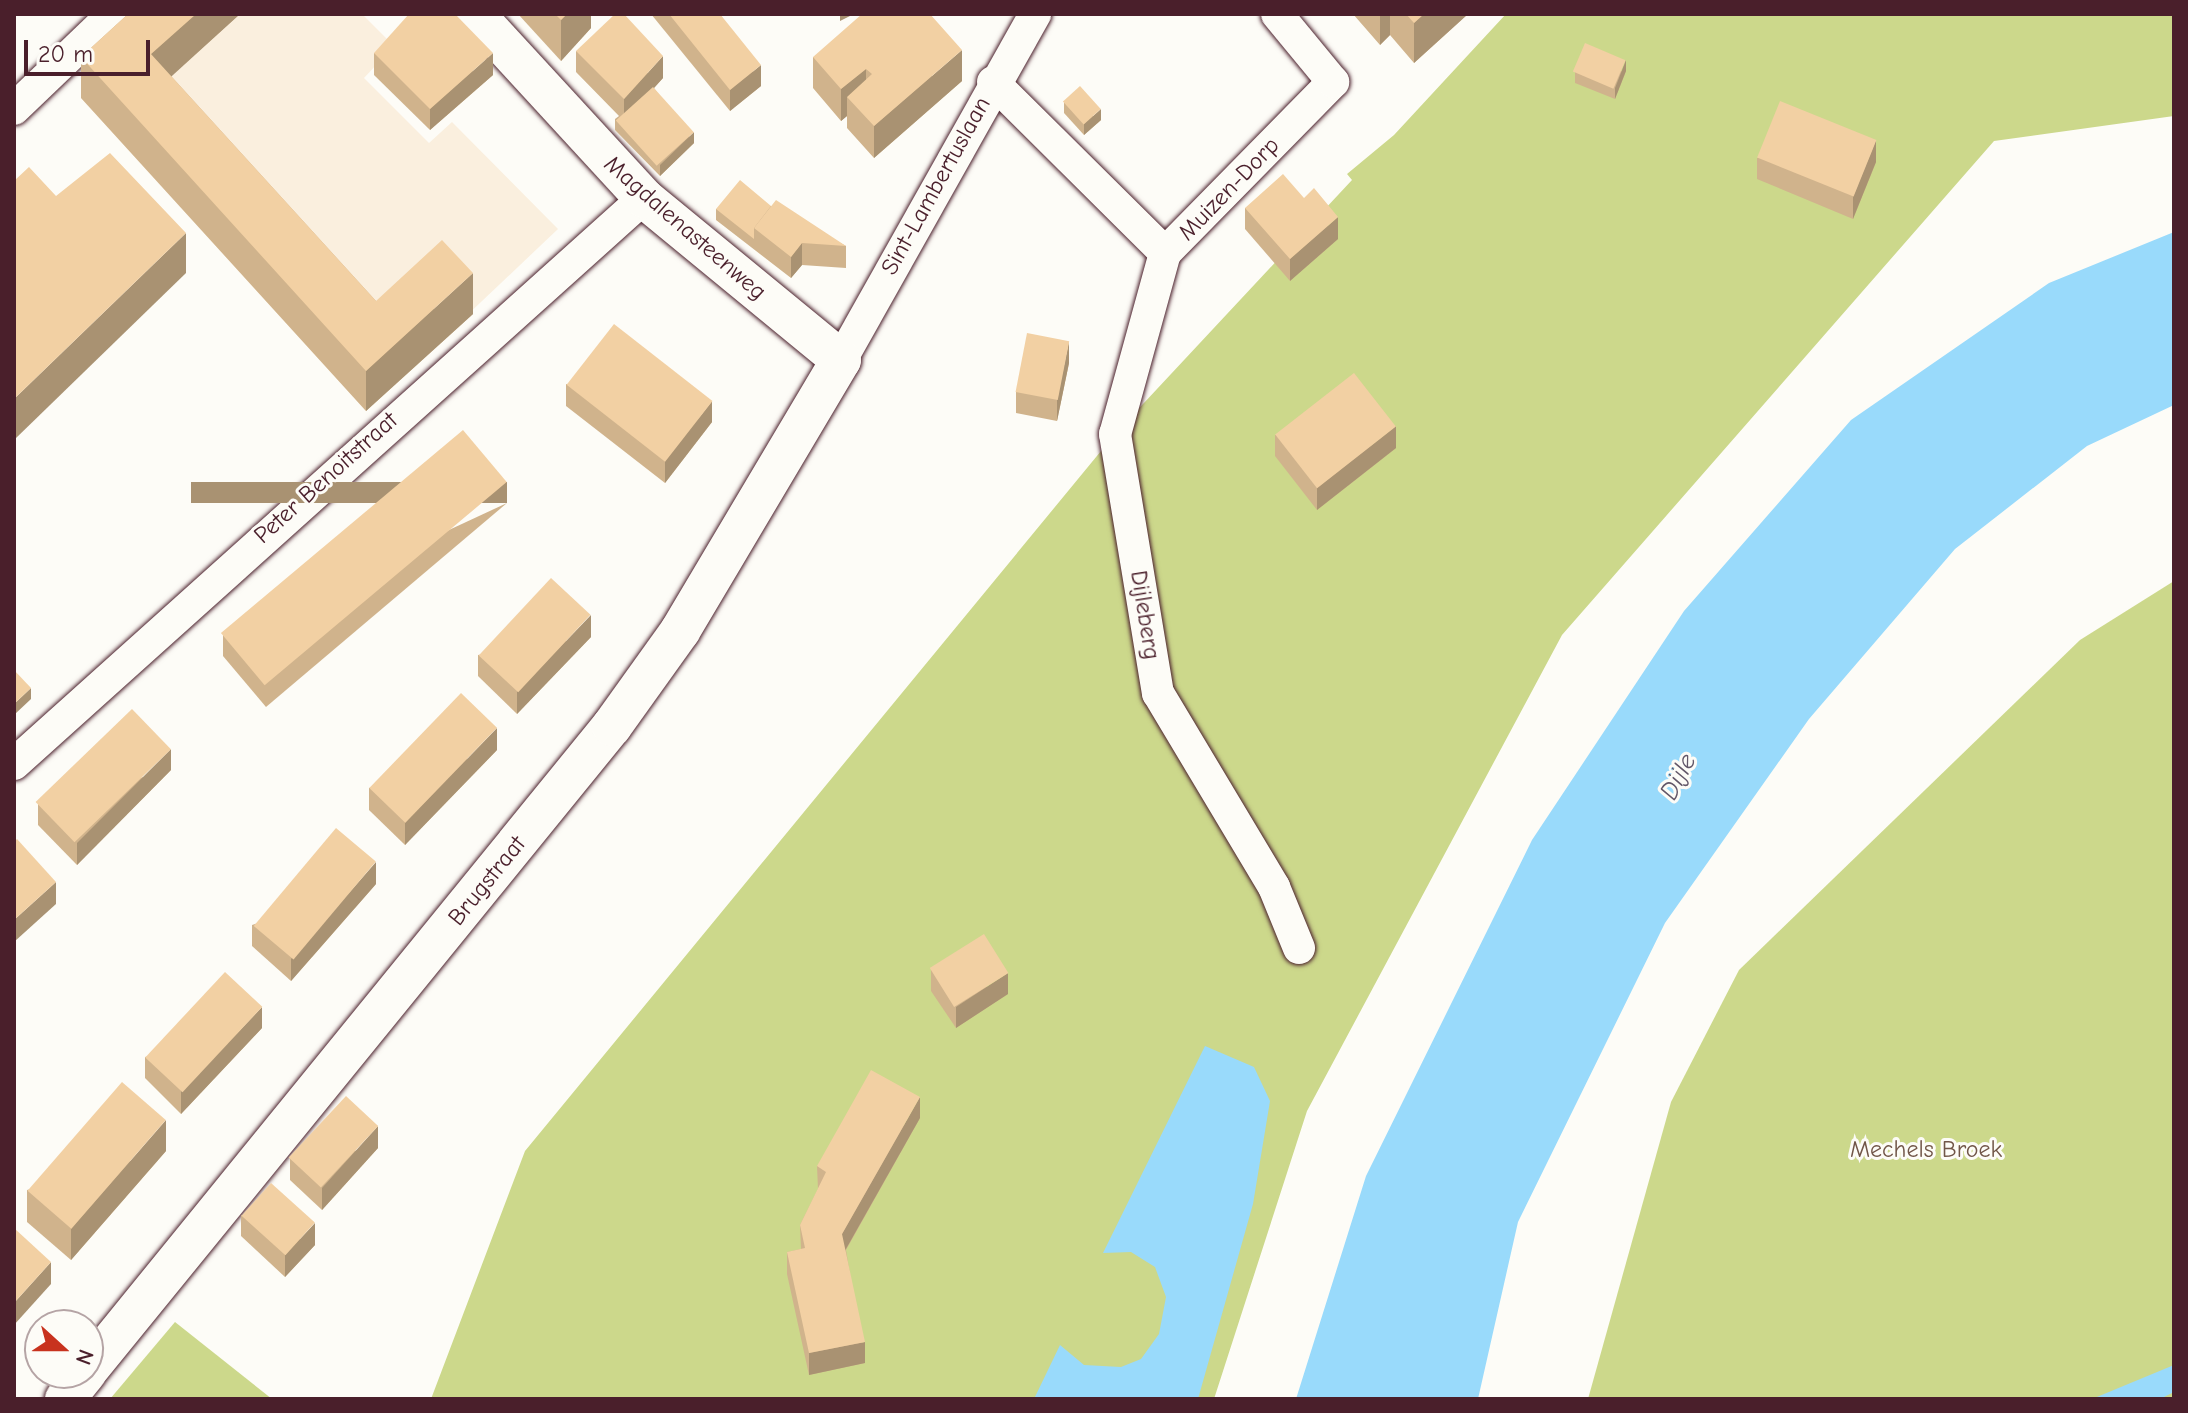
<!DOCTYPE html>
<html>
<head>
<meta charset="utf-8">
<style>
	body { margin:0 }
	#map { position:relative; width:2188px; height:1413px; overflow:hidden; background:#fdfcf7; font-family:"Comic Neue",sans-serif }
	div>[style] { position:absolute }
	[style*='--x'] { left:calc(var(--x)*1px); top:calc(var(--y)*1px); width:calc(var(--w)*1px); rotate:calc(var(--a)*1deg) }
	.built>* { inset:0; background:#faefde }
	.green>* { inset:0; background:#ccd88b }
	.water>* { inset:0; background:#99dafb }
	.roads { filter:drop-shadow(0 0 2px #4a1f2b) drop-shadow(0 0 2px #4a1f2b) }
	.minor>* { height:32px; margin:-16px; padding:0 16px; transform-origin:16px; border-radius:16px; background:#fdfcf7 }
	.tertiary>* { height:40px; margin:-20px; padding:0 20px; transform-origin:20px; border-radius:20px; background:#fdfcf7 }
	.wall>* { inset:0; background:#d0b38c }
	.shaded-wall>* { inset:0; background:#a99272; transform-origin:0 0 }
	.building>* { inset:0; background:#f2d0a3; transform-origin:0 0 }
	span { translate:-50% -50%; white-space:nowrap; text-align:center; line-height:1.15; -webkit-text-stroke:6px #fdfcf7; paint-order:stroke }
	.street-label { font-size:24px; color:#4a1f2b }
	.park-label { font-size:24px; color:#715648 }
	.water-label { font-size:26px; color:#625769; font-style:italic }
	.frame { position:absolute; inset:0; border:16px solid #4a1f2b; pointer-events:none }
	.north { position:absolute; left:24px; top:1309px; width:80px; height:80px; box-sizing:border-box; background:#fdfcf7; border:2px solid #b5a4a5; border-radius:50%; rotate:111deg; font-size:22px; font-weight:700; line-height:32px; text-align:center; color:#4a1f2b }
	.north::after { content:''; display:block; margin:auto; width:28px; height:36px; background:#c8321e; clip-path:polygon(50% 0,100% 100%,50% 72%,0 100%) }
	.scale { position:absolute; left:24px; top:40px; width:126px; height:36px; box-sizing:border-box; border:4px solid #4a1f2b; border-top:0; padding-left:10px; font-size:24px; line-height:28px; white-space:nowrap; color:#4a1f2b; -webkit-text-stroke:6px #fdfcf7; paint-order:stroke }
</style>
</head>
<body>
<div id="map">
	<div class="built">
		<div style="clip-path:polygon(172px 14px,362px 14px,394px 46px,364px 78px,429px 143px,452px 122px,558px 229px,366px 411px,81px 98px)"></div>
	</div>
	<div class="green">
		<div style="clip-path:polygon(1506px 14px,2174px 14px,2174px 116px,1994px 141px,1562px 635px,1307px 1111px,1214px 1399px,431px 1399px,525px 1151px,1115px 434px,1352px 180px,1347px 174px,1394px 135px)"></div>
		<div style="clip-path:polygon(2174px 581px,2174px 1399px,1588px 1399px,1671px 1102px,1739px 970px,2080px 640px)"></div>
		<div style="clip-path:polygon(175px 1322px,272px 1399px,110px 1399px)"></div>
	</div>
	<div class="water">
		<div style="clip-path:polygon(2174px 232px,2174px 405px,2087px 446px,1955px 549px,1809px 719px,1665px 923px,1518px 1222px,1478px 1399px,1296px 1399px,1366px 1176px,1532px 840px,1684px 611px,1851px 420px,2049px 283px)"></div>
		<div style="clip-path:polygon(1205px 1046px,1254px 1067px,1270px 1101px,1253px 1204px,1198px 1399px,1034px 1399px,1060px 1345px,1084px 1365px,1121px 1367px,1141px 1359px,1159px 1334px,1166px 1297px,1155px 1267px,1131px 1252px,1103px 1253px)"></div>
		<div style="clip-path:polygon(2174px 1365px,2174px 1392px,2160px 1399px,2092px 1399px)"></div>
	</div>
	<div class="roads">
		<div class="minor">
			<div style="--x:993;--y:82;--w:243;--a:44.8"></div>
			<div style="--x:1165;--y:253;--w:240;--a:-45.5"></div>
			<div style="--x:1333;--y:82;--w:88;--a:-129.5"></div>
			<div style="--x:14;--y:109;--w:137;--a:-43.8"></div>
			<div style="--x:1165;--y:253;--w:188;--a:105.4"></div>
			<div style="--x:1115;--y:434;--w:263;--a:80.6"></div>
			<div style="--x:1158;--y:693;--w:226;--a:59.1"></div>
			<div style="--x:1274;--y:887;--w:66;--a:67.7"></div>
			<div style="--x:841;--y:360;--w:397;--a:-60.7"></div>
			<div style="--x:14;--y:764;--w:847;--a:-41.94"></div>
		</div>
		<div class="tertiary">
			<div style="--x:88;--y:1370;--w:830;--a:-50.87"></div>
			<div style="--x:612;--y:726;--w:117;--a:-54.4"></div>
			<div style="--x:680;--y:631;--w:315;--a:-59.3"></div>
			<div style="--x:841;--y:360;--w:255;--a:-140.6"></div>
			<div style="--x:644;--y:198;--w:250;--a:-132.6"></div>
			<div style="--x:65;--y:1399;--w:33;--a:-51"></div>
		</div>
	</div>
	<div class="wall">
		<div style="clip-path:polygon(128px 14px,240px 14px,171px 76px,376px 301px,473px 314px,366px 411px,81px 98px,81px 57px)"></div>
		<div style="clip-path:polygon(518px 14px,591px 14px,591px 28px,561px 61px)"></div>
		<div style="clip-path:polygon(651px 14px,720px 14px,761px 86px,730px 111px)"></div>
		<div style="clip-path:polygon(1353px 14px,1468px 14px,1414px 63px,1390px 35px,1380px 45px)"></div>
		<div style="clip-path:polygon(576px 51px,663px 78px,654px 88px,694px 143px,660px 176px,615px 130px,615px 119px,619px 116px,576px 72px)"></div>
		<div style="clip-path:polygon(374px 53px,493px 75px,430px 130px,374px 75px)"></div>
		<div style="clip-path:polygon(813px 57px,962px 81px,874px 158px,847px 128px,847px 116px,841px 121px,813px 88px)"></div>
		<div style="clip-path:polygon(1626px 71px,1615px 99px,1575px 83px,1575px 72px)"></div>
		<div style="clip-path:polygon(1064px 102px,1101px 120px,1084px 135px,1064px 113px)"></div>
		<div style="clip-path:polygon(1757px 158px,1876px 162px,1853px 219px,1757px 179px)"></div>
		<div style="clip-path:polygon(1304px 198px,1338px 239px,1290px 281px,1245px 229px,1245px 208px)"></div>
		<div style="clip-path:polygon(771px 206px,846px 246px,846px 268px,802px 265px,791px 278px,716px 220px,716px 209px)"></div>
		<div style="clip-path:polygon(1069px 363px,1057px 421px,1016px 413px,1016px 392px)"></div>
		<div style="clip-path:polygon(566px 384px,712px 422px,665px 483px,566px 406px)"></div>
		<div style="clip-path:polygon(1275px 435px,1396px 448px,1317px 510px,1275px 456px)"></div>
		<div style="clip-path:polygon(507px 503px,266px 707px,223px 656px,223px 635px)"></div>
		<div style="clip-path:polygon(591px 637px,517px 714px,478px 676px,478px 655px)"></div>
		<div style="clip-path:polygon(497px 750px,405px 845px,369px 810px,369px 788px)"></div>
		<div style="clip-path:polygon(171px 770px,77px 865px,38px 825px,38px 804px)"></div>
		<div style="clip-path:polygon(376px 884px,291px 981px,252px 946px,252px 925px)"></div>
		<div style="clip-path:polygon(931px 969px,1008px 994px,956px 1028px,931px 991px)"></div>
		<div style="clip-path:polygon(262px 1028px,181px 1114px,145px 1078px,145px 1057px)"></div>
		<div style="clip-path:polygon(920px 1118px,846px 1250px,865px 1363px,809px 1375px,787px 1274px,787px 1252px,801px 1249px,800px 1225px,818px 1189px,817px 1166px)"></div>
		<div style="clip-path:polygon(378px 1148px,322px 1210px,290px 1180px,290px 1158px)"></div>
		<div style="clip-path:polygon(166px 1151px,71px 1260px,27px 1222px,27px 1190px)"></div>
		<div style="clip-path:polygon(241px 1215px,315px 1245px,285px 1277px,241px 1236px)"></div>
	</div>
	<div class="shaded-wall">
		<div style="clip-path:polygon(196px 14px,240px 14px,151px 95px,151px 54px)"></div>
		<div style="clip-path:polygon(567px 14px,591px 14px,591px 28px,561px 61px,561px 20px)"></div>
		<div style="clip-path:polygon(840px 14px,854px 14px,840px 21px)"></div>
		<div style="clip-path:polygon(1380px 14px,1390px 14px,1390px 35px,1380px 45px)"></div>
		<div style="clip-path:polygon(1424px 14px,1468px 14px,1414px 63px,1414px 23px)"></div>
		<div style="clip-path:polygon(962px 50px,962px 81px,874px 158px,874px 126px)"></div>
		<div style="clip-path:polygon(493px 53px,493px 75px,430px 130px,430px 109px)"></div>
		<div style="clip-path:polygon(663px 56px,663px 78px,624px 121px,624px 99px)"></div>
		<div style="clip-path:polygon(1626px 60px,1626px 71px,1615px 99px,1615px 88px)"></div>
		<div style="clip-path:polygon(761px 65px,761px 86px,730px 111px,730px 90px)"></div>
		<div style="clip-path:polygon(866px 69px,866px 101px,847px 97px,847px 116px,841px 121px,841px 89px)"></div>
		<div style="clip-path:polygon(1101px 109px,1101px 120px,1084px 135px,1084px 124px)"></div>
		<div style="clip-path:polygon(694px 132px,694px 143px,660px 176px,660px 165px)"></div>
		<div style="clip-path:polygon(1876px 140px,1876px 162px,1853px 219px,1853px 197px)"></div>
		<div style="clip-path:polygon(1338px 217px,1338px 239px,1290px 281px,1290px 259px)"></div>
		<div style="clip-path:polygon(186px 233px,186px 273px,14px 440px,14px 399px)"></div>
		<div style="clip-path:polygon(802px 243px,802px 265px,791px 278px,791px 257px)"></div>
		<div style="clip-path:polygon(473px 273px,473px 314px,366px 411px,366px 371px)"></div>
		<div style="clip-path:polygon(1069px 341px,1069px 363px,1057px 421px,1057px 400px)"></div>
		<div style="clip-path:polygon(712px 401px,712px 422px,665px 483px,665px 461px)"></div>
		<div style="clip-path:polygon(1396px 426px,1396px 448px,1317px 510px,1317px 488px)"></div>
		<div style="left:507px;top:482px;width:21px;height:316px;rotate:90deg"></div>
		<div style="clip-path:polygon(591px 615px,591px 637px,517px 714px,517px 692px)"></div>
		<div style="clip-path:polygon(31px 688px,31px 699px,14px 715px,14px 704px)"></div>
		<div style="clip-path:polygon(497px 728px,497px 750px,405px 845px,405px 823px)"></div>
		<div style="clip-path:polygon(171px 749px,171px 770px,77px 865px,77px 843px)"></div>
		<div style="clip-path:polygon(376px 862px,376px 884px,291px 981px,291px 959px)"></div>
		<div style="clip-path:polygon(56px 882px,56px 904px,14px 942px,14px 920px)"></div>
		<div style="clip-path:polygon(1008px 973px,1008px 994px,956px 1028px,956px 1007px)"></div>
		<div style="clip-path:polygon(262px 1007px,262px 1028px,181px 1114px,181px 1092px)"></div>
		<div style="clip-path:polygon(920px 1097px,920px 1118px,842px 1256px,842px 1234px)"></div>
		<div style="clip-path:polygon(166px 1120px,166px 1151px,71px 1260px,71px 1229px)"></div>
		<div style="clip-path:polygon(378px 1126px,378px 1148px,322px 1210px,322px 1188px)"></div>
		<div style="clip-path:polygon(315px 1223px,315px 1245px,285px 1277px,285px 1255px)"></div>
		<div style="clip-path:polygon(51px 1262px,51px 1284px,14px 1325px,14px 1303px)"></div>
		<div style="clip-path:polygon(865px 1342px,865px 1363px,809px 1375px,809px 1353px)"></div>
	</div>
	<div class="building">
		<div style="clip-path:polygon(128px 14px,196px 14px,151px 54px,376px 301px,442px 240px,473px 273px,366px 371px,81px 57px)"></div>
		<div style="clip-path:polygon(409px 14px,455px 14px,493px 53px,430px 109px,374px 53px)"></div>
		<div style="clip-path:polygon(555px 14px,567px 14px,561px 20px)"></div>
		<div style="clip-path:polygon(615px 14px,624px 14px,663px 56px,624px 99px,576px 51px)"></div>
		<div style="clip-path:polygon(669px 14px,720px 14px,761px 65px,730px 90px)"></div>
		<div style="clip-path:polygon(862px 14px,930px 14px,962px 50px,874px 126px,847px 97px,872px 74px,866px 69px,841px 89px,813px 57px)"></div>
		<div style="clip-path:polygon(1406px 14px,1424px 14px,1414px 23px)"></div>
		<div style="left:1585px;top:43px;width:44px;height:31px;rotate:23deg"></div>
		<div style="left:1080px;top:86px;width:31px;height:23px;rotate:48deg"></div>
		<div style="left:653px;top:87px;width:61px;height:50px;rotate:48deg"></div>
		<div style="left:1780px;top:101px;width:104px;height:61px;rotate:22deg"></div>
		<div style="clip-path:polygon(110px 153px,186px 233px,14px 399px,14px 181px,29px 167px,56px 196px)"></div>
		<div style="clip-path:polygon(1283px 174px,1304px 198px,1314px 188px,1338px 217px,1290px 259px,1245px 208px)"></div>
		<div style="clip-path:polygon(740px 180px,771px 206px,754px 228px,754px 239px,716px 209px)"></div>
		<div style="clip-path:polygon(776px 200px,846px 246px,802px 243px,791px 257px,754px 228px)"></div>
		<div style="left:614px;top:324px;width:125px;height:77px;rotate:38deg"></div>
		<div style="left:1027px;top:333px;width:43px;height:60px;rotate:11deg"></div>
		<div style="left:1354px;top:373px;width:68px;height:100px;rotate:52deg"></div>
		<div style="left:463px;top:430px;width:68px;height:316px;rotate:50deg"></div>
		<div style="left:551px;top:578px;width:54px;height:106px;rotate:43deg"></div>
		<div style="clip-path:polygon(14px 670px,31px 688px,14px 704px)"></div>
		<div style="left:461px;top:693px;width:50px;height:132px;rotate:44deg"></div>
		<div style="left:132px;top:709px;width:56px;height:134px;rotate:46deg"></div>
		<div style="left:336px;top:828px;width:52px;height:128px;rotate:40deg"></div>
		<div style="clip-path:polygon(17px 839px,56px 882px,14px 920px,14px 842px)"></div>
		<div style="left:984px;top:934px;width:46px;height:64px;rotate:58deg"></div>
		<div style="left:225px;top:972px;width:51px;height:117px;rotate:43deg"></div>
		<div style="clip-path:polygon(871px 1070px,920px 1097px,842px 1234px,865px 1342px,809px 1353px,787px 1252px,805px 1248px,800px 1225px,826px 1172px,817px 1166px)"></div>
		<div style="left:122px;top:1082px;width:58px;height:144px;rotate:41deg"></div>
		<div style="left:346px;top:1096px;width:44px;height:84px;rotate:43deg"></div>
		<div style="left:271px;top:1183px;width:59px;height:44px;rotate:42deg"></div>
		<div style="clip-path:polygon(14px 1228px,51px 1262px,14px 1303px)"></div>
	</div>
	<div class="street-label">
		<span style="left:936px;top:186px;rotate:-61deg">Sint-Lambertuslaan</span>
		<span style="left:1229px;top:189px;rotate:-46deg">Muizen-Dorp</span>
		<span style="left:685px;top:228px;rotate:41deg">Magdalenasteenweg</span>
		<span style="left:326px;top:478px;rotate:-42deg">Peter Benoitstraat</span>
		<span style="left:1145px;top:615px;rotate:81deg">Dijleberg</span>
		<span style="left:487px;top:881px;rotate:-51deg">Brugstraat</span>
	</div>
	<div class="park-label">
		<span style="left:1926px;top:1150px">Mechels Broek</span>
	</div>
	<div class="water-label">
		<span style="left:1679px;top:777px;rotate:-62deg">Dijle</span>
	</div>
	<div class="frame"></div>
	<div class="north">N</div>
	<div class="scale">20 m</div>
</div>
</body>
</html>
